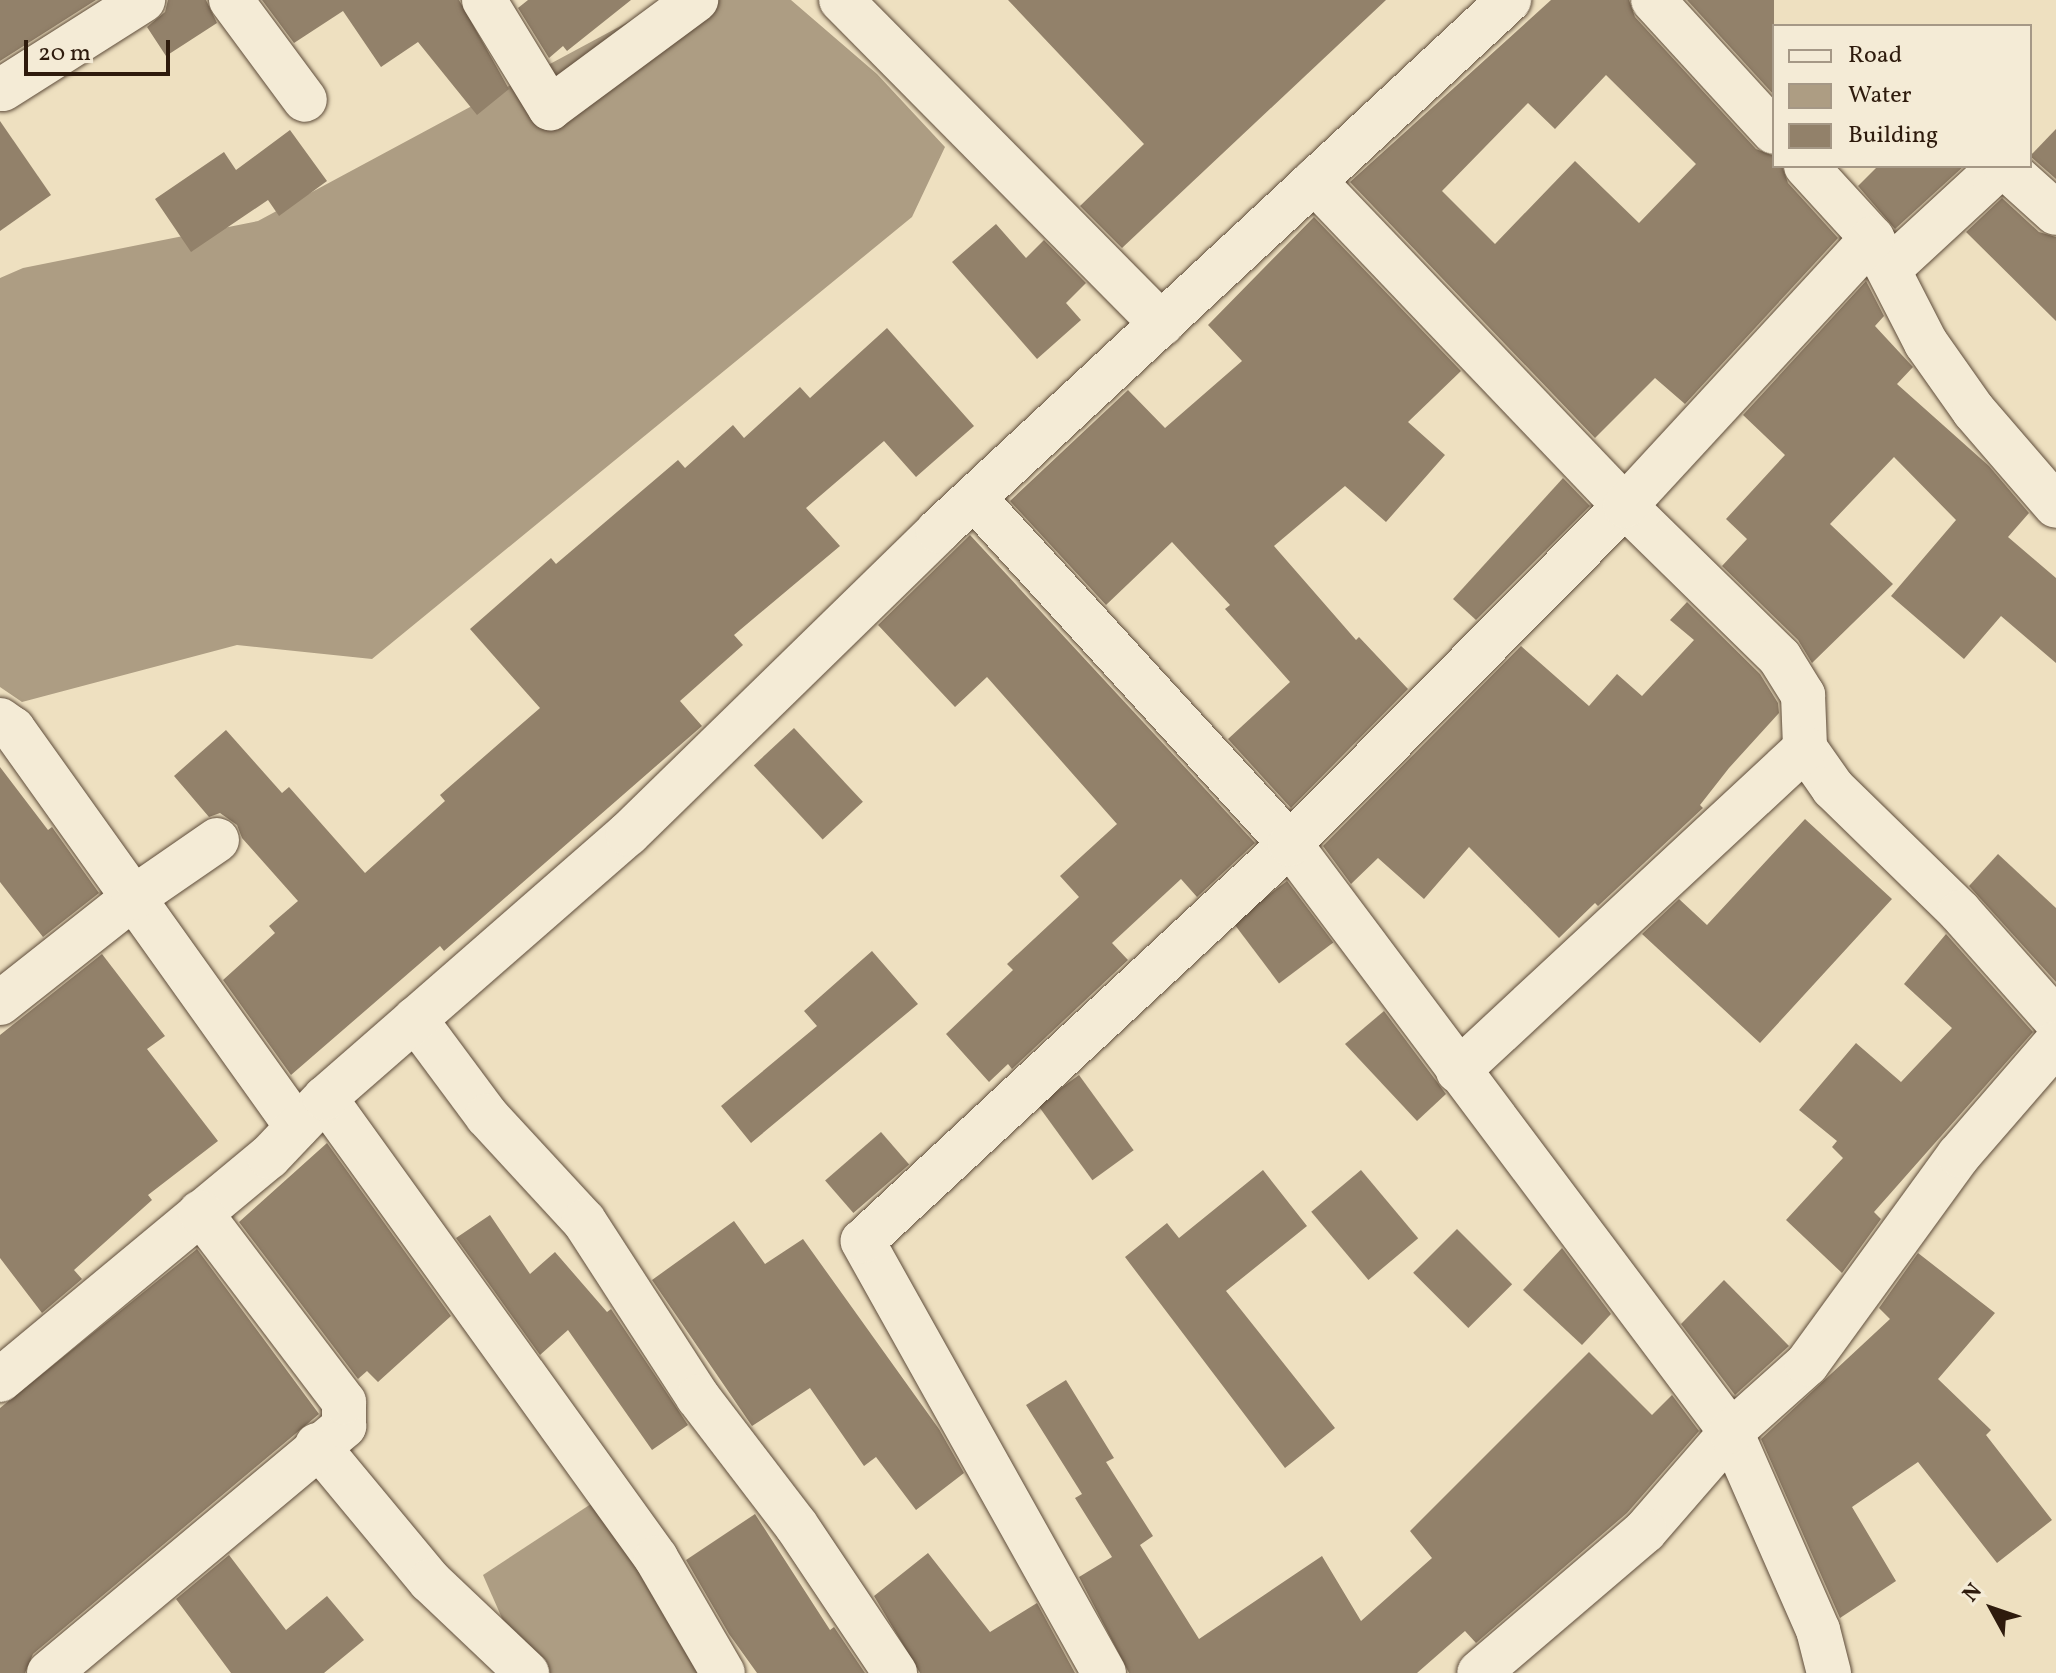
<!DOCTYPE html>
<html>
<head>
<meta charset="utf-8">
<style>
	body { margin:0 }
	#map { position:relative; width:2056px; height:1673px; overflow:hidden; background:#eee0c0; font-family:Vollkorn,serif }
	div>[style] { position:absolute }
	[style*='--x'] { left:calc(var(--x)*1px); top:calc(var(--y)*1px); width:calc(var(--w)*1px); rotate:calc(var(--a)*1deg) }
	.water>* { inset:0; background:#ad9d83 }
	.building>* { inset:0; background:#92816a; transform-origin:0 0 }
	.roads { filter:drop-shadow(0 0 2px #5e4c3a) drop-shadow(0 0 2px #5e4c3a) }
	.minor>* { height:44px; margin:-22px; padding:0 22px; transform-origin:22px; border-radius:22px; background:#f4ebd6 }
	span { translate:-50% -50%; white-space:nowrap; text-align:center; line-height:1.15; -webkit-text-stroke:6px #f4ebd6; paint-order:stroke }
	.legend { position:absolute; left:1772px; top:24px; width:260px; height:144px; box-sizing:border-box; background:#f4ebd6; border:2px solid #a59886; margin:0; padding:10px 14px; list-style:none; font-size:24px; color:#2e1b0d }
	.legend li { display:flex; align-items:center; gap:16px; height:40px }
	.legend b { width:40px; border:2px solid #a59886 }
	.north { position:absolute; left:1952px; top:1569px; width:80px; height:80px; -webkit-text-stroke:6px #f4ebd6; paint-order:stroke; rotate:310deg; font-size:22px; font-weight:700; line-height:32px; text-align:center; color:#2e1b0d }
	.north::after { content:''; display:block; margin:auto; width:28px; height:36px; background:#2e1b0d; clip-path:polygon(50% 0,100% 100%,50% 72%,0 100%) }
	.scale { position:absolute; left:24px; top:40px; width:146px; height:36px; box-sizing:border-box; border:4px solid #2e1b0d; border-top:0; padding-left:10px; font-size:24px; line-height:28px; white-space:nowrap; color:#2e1b0d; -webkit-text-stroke:6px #f4ebd6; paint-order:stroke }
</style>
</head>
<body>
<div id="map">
	<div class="water">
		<div style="clip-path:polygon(669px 0,791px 0,877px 74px,945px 147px,912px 217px,372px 659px,237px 645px,22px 702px,0 687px,0 278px,23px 268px,258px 221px)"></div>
		<div style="clip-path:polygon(597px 1500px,707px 1673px,543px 1673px,515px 1648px,483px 1575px)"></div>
	</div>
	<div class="building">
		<div style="clip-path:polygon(0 0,96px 0,0 61px)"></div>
		<div style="clip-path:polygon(168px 0,206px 0,217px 23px,166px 56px,147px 27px,165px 12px)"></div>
		<div style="clip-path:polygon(262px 0,459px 0,509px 89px,477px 115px,418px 42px,381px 67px,343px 11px,294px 43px)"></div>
		<div style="clip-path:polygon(528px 0,631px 0,567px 51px,563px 46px,549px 58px,518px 8px)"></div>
		<div style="clip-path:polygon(1008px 0,1386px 0,1122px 248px,1080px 206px,1144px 144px)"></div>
		<div style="clip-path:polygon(evenodd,1551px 0,1629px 0,1635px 17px,1756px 149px,1774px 156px,1774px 166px,1782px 166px,1788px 183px,1838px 238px,1685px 404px,1655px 378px,1595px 438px,1350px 182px,1551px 0,1606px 75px,1696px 164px,1639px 223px,1575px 161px,1495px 244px,1442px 191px,1528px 103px,1555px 129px,1606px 75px)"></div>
		<div style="clip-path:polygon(1687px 0,1774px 0,1774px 95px)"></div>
		<div style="clip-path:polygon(0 121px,51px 195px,0 231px)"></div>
		<div style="clip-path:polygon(2056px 129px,2056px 179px,2030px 156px)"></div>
		<div style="clip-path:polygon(290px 130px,327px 181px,279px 216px,268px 200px,191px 252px,155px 199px,224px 152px,236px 170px)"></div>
		<div style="clip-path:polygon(1878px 166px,1964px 166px,1895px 229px,1858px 186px)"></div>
		<div style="clip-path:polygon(2002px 198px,2039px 232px,2056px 237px,2056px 321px,1966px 232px)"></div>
		<div style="clip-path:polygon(1314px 217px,1461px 371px,1408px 422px,1445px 455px,1386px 522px,1345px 486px,1274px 546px,1356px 640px,1359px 637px,1408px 689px,1291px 808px,1228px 739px,1290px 682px,1225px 609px,1230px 605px,1172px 542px,1106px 605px,1010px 501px,1128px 390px,1165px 428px,1242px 361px,1208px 325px)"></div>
		<div style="clip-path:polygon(996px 224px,1026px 258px,1044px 240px,1086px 283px,1066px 303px,1081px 320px,1037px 359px,952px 262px)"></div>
		<div style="clip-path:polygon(1866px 281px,1884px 316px,1875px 326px,1913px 367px,1897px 384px,1989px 466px,2029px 513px,2008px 537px,2056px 578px,2056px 663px,2001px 616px,1964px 659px,1891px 596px,1956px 520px,1894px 457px,1830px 524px,1893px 584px,1812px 663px,1798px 640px,1722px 566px,1747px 539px,1726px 519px,1785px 455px,1743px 415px)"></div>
		<div style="clip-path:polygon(887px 328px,974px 426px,916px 477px,884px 441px,806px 508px,840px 546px,734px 635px,743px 645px,680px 701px,702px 726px,444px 951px,440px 946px,291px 1075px,223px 980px,275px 933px,269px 926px,298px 901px,242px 838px,237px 825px,220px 813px,209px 817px,174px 776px,226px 730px,282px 793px,289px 787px,365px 873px,445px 801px,440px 795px,540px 708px,470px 629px,551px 558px,556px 564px,678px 460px,685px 468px,733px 425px,744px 438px,800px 387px,810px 398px)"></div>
		<div style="clip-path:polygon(1563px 478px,1590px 506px,1476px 620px,1453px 599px)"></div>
		<div style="clip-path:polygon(970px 535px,1255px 843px,1197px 897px,1181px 879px,1112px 943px,1128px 960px,1012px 1069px,1008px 1064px,989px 1082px,946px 1034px,1013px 970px,1007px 964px,1079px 897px,1060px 876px,1117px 824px,987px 677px,955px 707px,878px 625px)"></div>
		<div style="clip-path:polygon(1687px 602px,1760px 674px,1778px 703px,1779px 713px,1729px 768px,1700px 805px,1703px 808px,1598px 906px,1595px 903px,1559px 938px,1469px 847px,1424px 899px,1378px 858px,1351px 884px,1323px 846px,1521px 646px,1589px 706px,1617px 674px,1642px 696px,1694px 640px,1670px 620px)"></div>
		<div style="left:794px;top:728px;width:101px;height:55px;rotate:47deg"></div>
		<div style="clip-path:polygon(0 767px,48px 830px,52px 827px,99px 893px,43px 937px,0 882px)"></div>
		<div style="clip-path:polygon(1805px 819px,1892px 899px,1760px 1043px,1642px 934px,1679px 899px,1707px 925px)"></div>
		<div style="clip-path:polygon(1998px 854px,2056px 908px,2056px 982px,1969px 886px)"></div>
		<div style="left:1287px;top:881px;width:77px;height:68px;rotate:53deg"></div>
		<div style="clip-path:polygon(1946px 934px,2033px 1032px,1874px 1212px,1881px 1219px,1842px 1273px,1786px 1220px,1843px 1158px,1832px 1147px,1837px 1141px,1799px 1110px,1856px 1043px,1901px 1082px,1952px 1028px,1904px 984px)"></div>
		<div style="clip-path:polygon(872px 951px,918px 1004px,751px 1143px,721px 1106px,817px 1026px,804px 1011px)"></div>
		<div style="clip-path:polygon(102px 954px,165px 1036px,147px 1049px,218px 1141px,148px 1195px,152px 1200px,74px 1270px,82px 1279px,42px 1313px,0 1258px,0 1035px)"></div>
		<div style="clip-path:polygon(1384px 1011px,1446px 1094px,1417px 1121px,1345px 1044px)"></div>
		<div style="left:1079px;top:1075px;width:93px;height:51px;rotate:54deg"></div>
		<div style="left:881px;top:1132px;width:43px;height:74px;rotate:49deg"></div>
		<div style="clip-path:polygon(327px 1143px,451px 1316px,378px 1382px,367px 1371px,358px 1379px,239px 1222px)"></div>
		<div style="clip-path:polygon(1263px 1170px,1307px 1226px,1226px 1291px,1335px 1428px,1285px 1468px,1125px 1257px,1167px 1223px,1179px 1238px)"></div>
		<div style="left:1361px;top:1170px;width:89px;height:65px;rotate:50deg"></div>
		<div style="clip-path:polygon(490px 1215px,530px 1274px,555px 1252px,607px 1312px,611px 1309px,688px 1425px,652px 1450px,568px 1330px,540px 1355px,456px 1238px)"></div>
		<div style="clip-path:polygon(734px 1221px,765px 1264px,803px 1239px,939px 1429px,964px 1473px,916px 1510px,876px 1457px,864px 1466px,810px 1388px,752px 1426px,652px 1280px)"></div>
		<div style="left:1457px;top:1229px;width:78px;height:62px;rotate:45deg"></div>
		<div style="clip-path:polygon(1562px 1248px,1611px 1314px,1582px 1345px,1523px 1290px)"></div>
		<div style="clip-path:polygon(197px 1249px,319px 1414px,33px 1654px,25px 1673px,0 1673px,0 1408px)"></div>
		<div style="clip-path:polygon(1918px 1253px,1995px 1313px,1938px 1379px,1991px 1430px,1986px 1435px,2052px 1520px,1997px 1563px,1918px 1462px,1852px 1507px,1896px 1581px,1840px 1618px,1761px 1439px,1890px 1319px,1879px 1308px)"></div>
		<div style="clip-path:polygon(1724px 1280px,1789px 1346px,1735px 1395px,1681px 1324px)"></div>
		<div style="clip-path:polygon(1589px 1352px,1652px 1415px,1672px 1395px,1699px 1431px,1627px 1513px,1476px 1643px,1465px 1631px,1417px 1673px,1129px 1673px,1079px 1577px,1112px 1557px,1075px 1498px,1082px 1494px,1026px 1405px,1066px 1380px,1114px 1458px,1106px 1462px,1153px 1536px,1140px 1545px,1199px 1639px,1322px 1556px,1361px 1621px,1432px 1558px,1410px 1531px)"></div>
		<div style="clip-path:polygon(755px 1514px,830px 1630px,834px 1627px,865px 1673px,757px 1673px,729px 1634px,686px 1560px)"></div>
		<div style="clip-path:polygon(928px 1553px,990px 1632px,1037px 1603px,1075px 1673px,920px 1673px,874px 1596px)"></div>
		<div style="clip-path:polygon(229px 1555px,286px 1630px,327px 1596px,364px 1640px,324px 1673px,231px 1673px,176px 1599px)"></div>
	</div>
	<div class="roads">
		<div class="minor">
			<div style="--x:231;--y:0;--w:124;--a:53.5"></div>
			<div style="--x:484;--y:0;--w:127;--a:58.6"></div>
			<div style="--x:550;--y:108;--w:182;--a:-36.5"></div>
			<div style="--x:841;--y:0;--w:456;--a:45.3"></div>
			<div style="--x:1653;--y:0;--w:179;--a:47.5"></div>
			<div style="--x:3;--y:89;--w:166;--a:-32.4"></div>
			<div style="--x:1806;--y:166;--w:98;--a:47.5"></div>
			<div style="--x:1872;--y:238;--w:118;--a:62.8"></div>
			<div style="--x:1926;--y:343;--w:83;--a:54.8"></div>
			<div style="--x:1974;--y:411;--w:125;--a:49.2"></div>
			<div style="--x:1314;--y:181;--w:450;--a:46.3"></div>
			<div style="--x:1625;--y:506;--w:217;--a:44.4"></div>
			<div style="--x:1780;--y:658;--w:44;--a:58.1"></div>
			<div style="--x:1803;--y:695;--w:53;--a:87.8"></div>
			<div style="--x:1805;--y:748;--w:49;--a:55"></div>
			<div style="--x:1833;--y:788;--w:177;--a:44.3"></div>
			<div style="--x:1960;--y:912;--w:144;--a:48.4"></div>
			<div style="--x:1889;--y:269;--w:140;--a:-42.7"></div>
			<div style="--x:1992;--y:174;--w:15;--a:-23"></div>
			<div style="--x:2006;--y:168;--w:67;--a:42"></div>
			<div style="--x:974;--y:498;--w:469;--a:47.6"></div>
			<div style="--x:1290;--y:844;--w:735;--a:53.13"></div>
			<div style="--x:1731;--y:1432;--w:131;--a:131"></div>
			<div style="--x:1645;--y:1531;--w:218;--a:139.5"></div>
			<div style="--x:0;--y:720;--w:16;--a:35"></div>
			<div style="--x:13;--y:729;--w:489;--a:54.5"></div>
			<div style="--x:0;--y:1003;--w:169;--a:-38.3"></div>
			<div style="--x:133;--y:898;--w:102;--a:-34.6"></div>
			<div style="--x:415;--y:1019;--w:121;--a:53.4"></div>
			<div style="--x:487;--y:1116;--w:143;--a:47.3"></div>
			<div style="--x:584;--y:1221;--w:210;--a:57.1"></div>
			<div style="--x:698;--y:1397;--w:161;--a:52.6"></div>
			<div style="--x:796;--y:1525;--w:178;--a:56.2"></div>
			<div style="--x:1458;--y:1071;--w:474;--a:-42.9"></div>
			<div style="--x:325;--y:1098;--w:567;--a:54.26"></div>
			<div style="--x:656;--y:1558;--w:133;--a:59.8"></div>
			<div style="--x:0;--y:1380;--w:349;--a:-39.7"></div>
			<div style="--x:269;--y:1157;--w:81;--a:-46.5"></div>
			<div style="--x:325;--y:1098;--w:402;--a:-41.1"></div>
			<div style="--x:628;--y:834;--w:433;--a:-44.3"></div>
			<div style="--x:938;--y:531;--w:780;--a:-42.92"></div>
			<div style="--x:317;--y:1445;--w:177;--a:50.3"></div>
			<div style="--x:430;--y:1581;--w:134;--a:43.5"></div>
			<div style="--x:49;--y:1673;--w:385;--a:-39.9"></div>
			<div style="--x:344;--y:1426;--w:24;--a:-90"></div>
			<div style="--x:344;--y:1402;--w:238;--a:-127.2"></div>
			<div style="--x:1104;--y:1673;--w:495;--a:-119.2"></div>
			<div style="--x:863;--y:1241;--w:583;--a:-42.91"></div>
			<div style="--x:1290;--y:844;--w:476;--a:-45.3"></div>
			<div style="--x:1625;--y:506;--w:364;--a:-47.3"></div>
			<div style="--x:1829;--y:1673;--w:44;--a:-104.3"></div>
			<div style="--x:1818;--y:1630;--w:216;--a:-113.7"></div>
			<div style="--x:1731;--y:1432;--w:102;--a:-41.8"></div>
			<div style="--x:1807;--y:1364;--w:258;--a:-54"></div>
			<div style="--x:1959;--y:1155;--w:148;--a:-49.1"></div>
		</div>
	</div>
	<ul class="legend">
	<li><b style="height:10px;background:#f4ebd6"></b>Road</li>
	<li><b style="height:22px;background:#ad9d83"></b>Water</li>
	<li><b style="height:22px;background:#92816a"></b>Building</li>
	</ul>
	<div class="north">N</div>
	<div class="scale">20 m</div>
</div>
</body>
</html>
